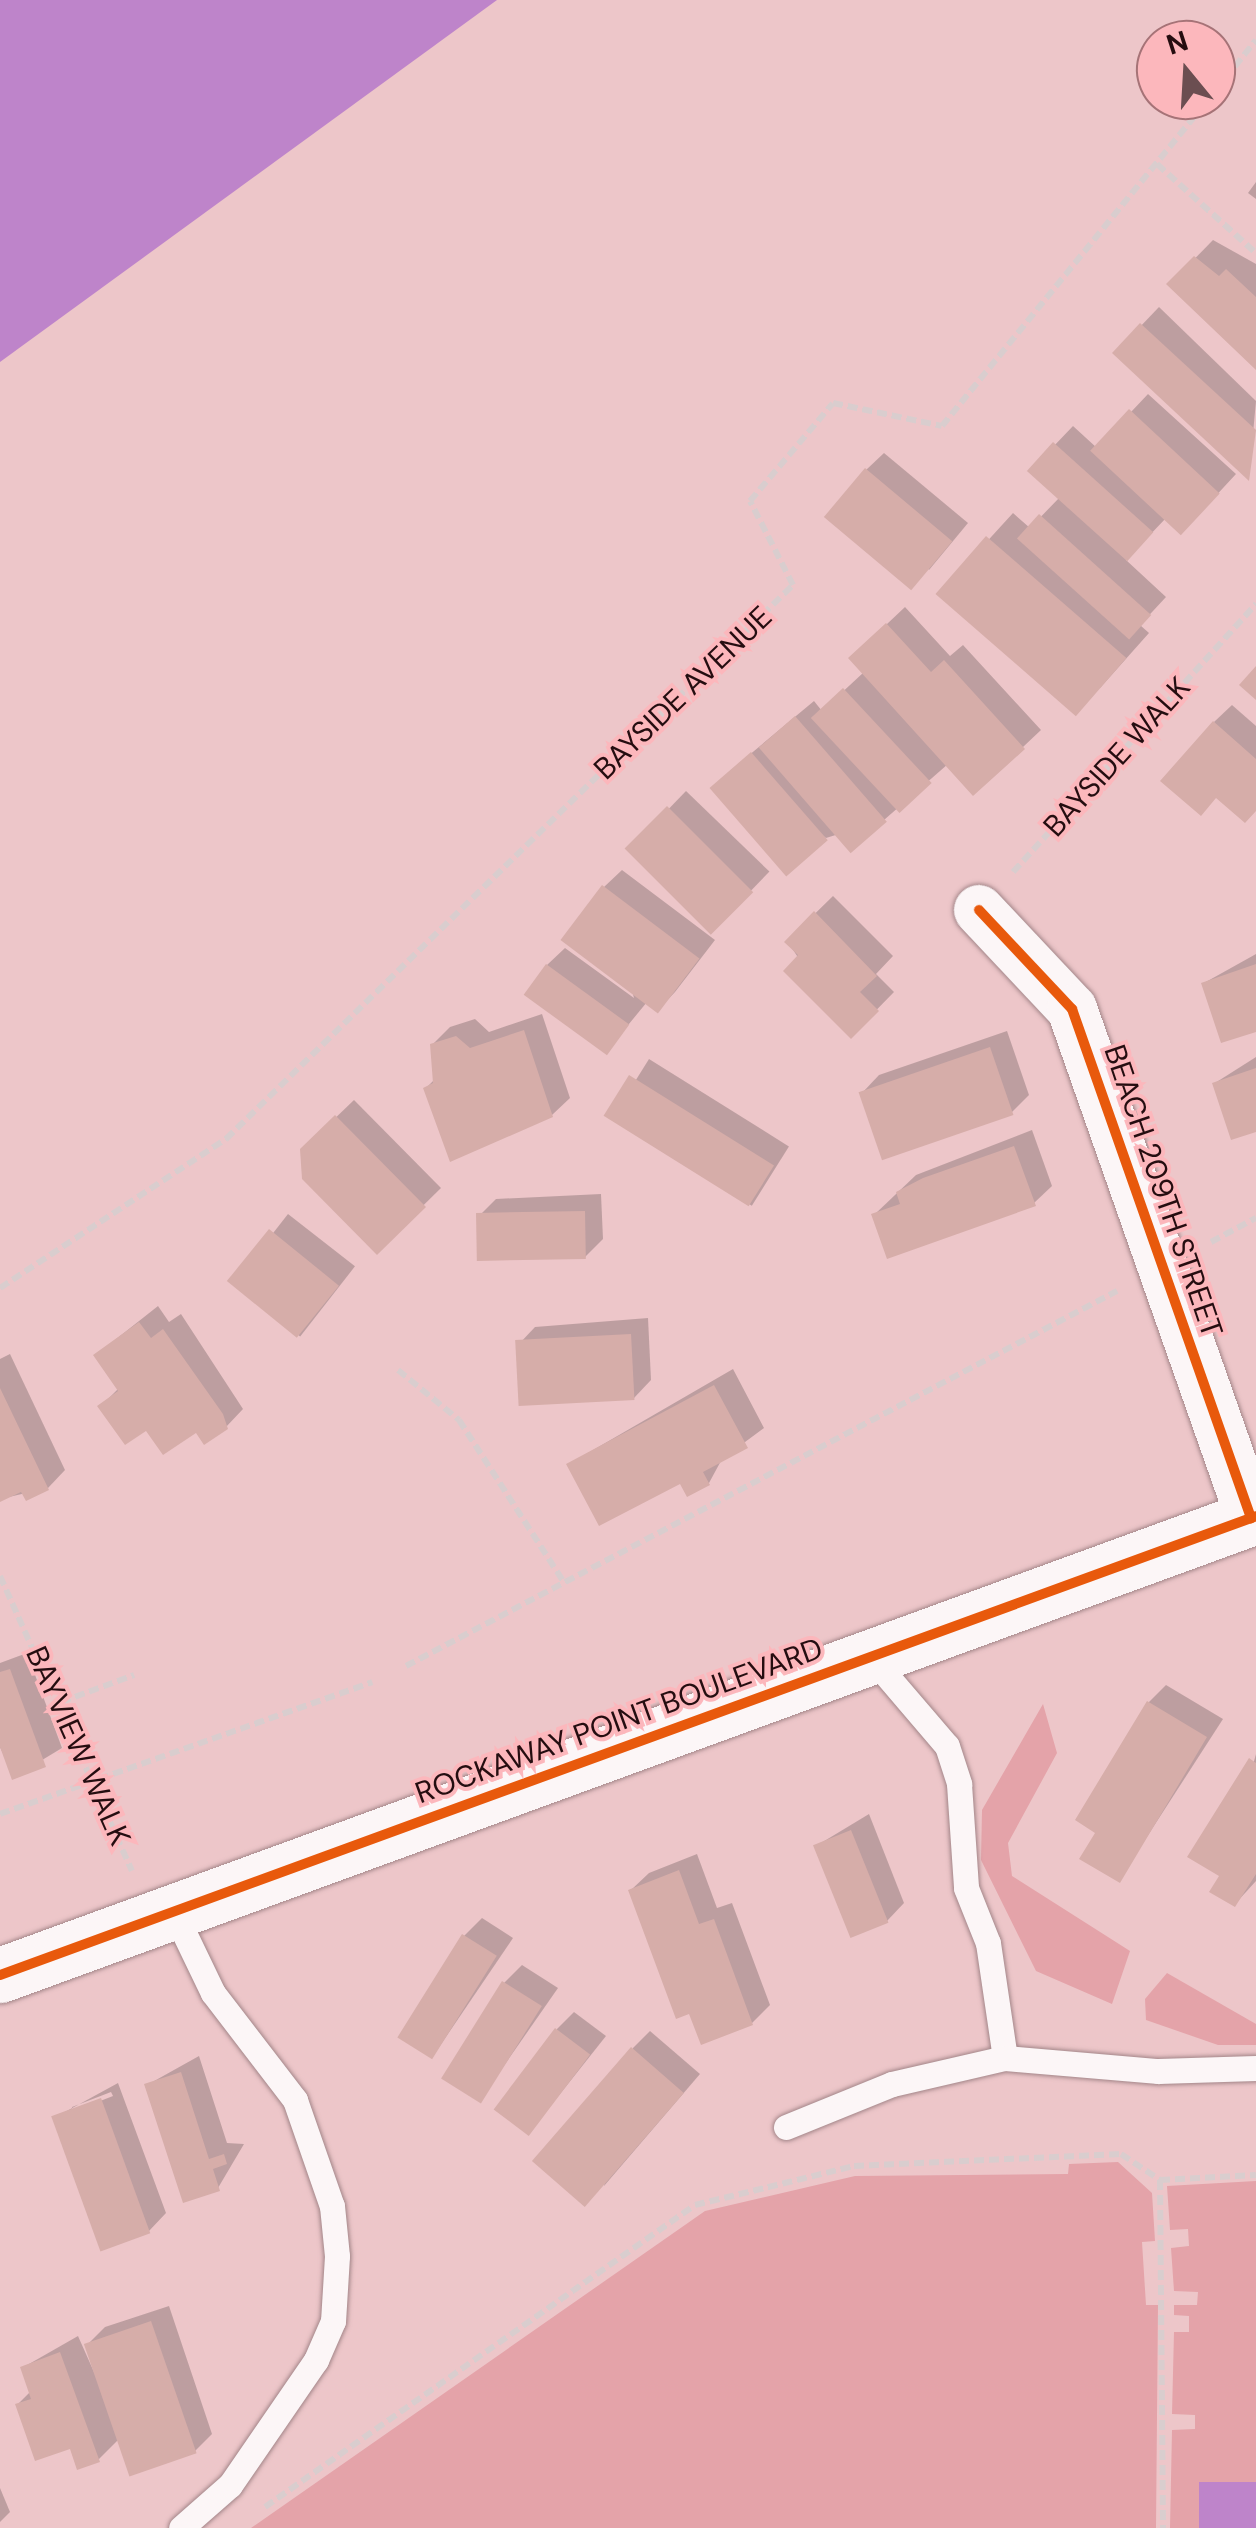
<!DOCTYPE html>
<html>
<head>
<meta charset="utf-8">
<style>
	body { margin:0 }
	#map { position:relative; width:1256px; height:2528px; overflow:hidden; background:#edc6c9; font-family:"DM Sans",sans-serif }
	div>[style] { position:absolute }
	[style*='--x'] { left:calc(var(--x)*1px); top:calc(var(--y)*1px); width:calc(var(--w)*1px); rotate:calc(var(--a)*1deg) }
	.green>* { inset:0; background:#e4a3a9 }
	.water>* { inset:0; background:#be84ca; transform-origin:0 0 }
	.shadow>* { inset:0; background:#0003; transform-origin:0 0 }
	.building>* { inset:0; background:#d6ada9; transform-origin:0 0 }
	.path>* { height:6px; margin-top:-3px; transform-origin:0; background:repeating-linear-gradient(90deg,#d9cdce 0 10px,transparent 0 15px) }
	.roads { filter:drop-shadow(0 0 2px #a38689) drop-shadow(0 0 2px #a38689) }
	.service>* { height:25px; margin:-12.5px; padding:0 12.5px; transform-origin:12.5px; border-radius:12.5px; background:#fcf6f7 }
	.minor>* { height:50px; margin:-25px; padding:0 25px; transform-origin:25px; border-radius:25px; background:#fcf6f7 }
	.tertiary>* { height:55px; margin:-27.5px; padding:0 27.5px; transform-origin:27.5px; border-radius:27.5px; background:#fcf6f7 }
	.cycleway>* { height:10px; margin:-5px; padding:0 5px; transform-origin:5px; border-radius:5px; background:#e8590c }
	span { translate:-50% -50%; white-space:nowrap; text-align:center; line-height:1.15; -webkit-text-stroke:8px #fcb7bc; paint-order:stroke }
	.street-label { font-size:30px; color:#250d10 }
	.north { position:absolute; left:1136px; top:20px; width:100px; height:100px; box-sizing:border-box; background:#fcb7bc; border:2px solid #a67377; border-radius:50%; rotate:342deg; font-size:28px; font-weight:700; line-height:40px; text-align:center; color:#250d10 }
	.north::after { content:''; display:block; margin:auto; width:35px; height:45px; background:#6b4e51; clip-path:polygon(50% 0,100% 100%,50% 72%,0 100%) }
</style>
</head>
<body>
<div id="map">
	<div class="green">
		<div style="clip-path:polygon(1043px 1704px,1057px 1753px,1008px 1843px,1012px 1876px,1130px 1951px,1112px 2004px,1036px 1971px,981px 1860px,982px 1810px)"></div>
		<div style="clip-path:polygon(1167px 1973px,1256px 2024px,1256px 2045px,1218px 2045px,1146px 2020px,1145px 1999px)"></div>
		<div style="clip-path:polygon(1118px 2162px,1152px 2193px,1155px 2241px,1142px 2242px,1146px 2305px,1158px 2305px,1156px 2528px,251px 2528px,705px 2211px,855px 2176px,1068px 2174px,1069px 2164px)"></div>
		<div style="clip-path:polygon(1256px 2181px,1256px 2528px,1170px 2528px,1172px 2430px,1195px 2429px,1195px 2415px,1172px 2414px,1174px 2332px,1189px 2332px,1189px 2316px,1174px 2315px,1174px 2305px,1197px 2305px,1198px 2292px,1174px 2291px,1171px 2248px,1189px 2246px,1188px 2229px,1170px 2230px,1167px 2186px)"></div>
	</div>
	<div class="water">
		<div style="clip-path:polygon(0 0,497px 0,0 362px)"></div>
		<div style="left:1256px;top:2482px;width:46px;height:57px;rotate:90deg"></div>
	</div>
	<div class="shadow">
		<div style="clip-path:polygon(1256px 182px,1256px 199px,1248px 193px)"></div>
		<div style="clip-path:polygon(1213px 240px,1256px 264px,1256px 366px,1170px 284px)"></div>
		<div style="clip-path:polygon(1159px 307px,1256px 401px,1249px 477px,1115px 353px)"></div>
		<div style="clip-path:polygon(1148px 394px,1236px 474px,1199px 514px,1167px 517px,1126px 560px,1166px 597px,1140px 625px,1149px 633px,1100px 688px,939px 594px,1013px 513px,1030px 528px,1059px 498px,1030px 471px,1073px 426px,1097px 448px)"></div>
		<div style="clip-path:polygon(884px 453px,968px 523px,929px 570px,866px 470px)"></div>
		<div style="clip-path:polygon(905px 607px,950px 656px,963px 645px,1041px 730px,1023px 747px,948px 764px,884px 820px,826px 838px,730px 771px,814px 701px,822px 711px,864px 672px,869px 641px)"></div>
		<div style="clip-path:polygon(1232px 705px,1256px 726px,1256px 809px,1214px 722px)"></div>
		<div style="left:686px;top:791px;width:116px;height:81px;rotate:44deg"></div>
		<div style="clip-path:polygon(622px 870px,715px 940px,675px 992px,658px 1010px,647px 1002px,606px 1052px,547px 965px,565px 948px,634px 998px,604px 887px)"></div>
		<div style="clip-path:polygon(833px 896px,893px 956px,876px 974px,894px 992px,851px 1036px,787px 941px)"></div>
		<div style="clip-path:polygon(1256px 954px,1256px 1029px,1204px 983px)"></div>
		<div style="clip-path:polygon(542px 1014px,570px 1098px,552px 1115px,426px 1088px,435px 1079px,432px 1045px,450px 1027px,475px 1019px,489px 1032px)"></div>
		<div style="clip-path:polygon(1007px 1031px,1029px 1095px,1012px 1112px,862px 1093px,879px 1075px)"></div>
		<div style="clip-path:polygon(1256px 1057px,1256px 1130px,1215px 1083px)"></div>
		<div style="left:649px;top:1059px;width:165px;height:70px;rotate:32deg"></div>
		<div style="clip-path:polygon(354px 1100px,441px 1188px,377px 1251px,302px 1150px)"></div>
		<div style="clip-path:polygon(1032px 1130px,1052px 1186px,1034px 1203px,874px 1215px,916px 1175px)"></div>
		<div style="clip-path:polygon(601px 1194px,603px 1239px,585px 1257px,478px 1217px,496px 1199px)"></div>
		<div style="left:288px;top:1214px;width:85px;height:89px;rotate:38deg"></div>
		<div style="clip-path:polygon(158px 1306px,169px 1322px,181px 1314px,243px 1409px,226px 1427px,147px 1428px,101px 1406px,119px 1388px,96px 1355px)"></div>
		<div style="clip-path:polygon(648px 1318px,651px 1380px,634px 1398px,518px 1345px,535px 1327px)"></div>
		<div style="clip-path:polygon(10px 1354px,65px 1470px,48px 1488px,0 1499px,0 1359px)"></div>
		<div style="clip-path:polygon(733px 1369px,764px 1428px,722px 1459px,709px 1483px,569px 1464px)"></div>
		<div style="clip-path:polygon(27px 1653px,62px 1748px,14px 1777px,0 1747px,0 1663px)"></div>
		<div style="clip-path:polygon(1166px 1685px,1223px 1719px,1119px 1880px,1098px 1832px,1149px 1702px)"></div>
		<div style="clip-path:polygon(1256px 1754px,1256px 1881px,1235px 1904px,1222px 1876px)"></div>
		<div style="clip-path:polygon(869px 1814px,904px 1903px,887px 1921px,816px 1846px)"></div>
		<div style="clip-path:polygon(697px 1854px,717px 1908px,732px 1903px,770px 2005px,752px 2023px,631px 1890px,649px 1873px)"></div>
		<div style="clip-path:polygon(482px 1918px,513px 1938px,433px 2056px,464px 1936px)"></div>
		<div style="clip-path:polygon(522px 1965px,558px 1988px,480px 2100px,504px 1983px)"></div>
		<div style="clip-path:polygon(574px 2012px,606px 2036px,529px 2133px,557px 2029px)"></div>
		<div style="clip-path:polygon(650px 2031px,700px 2074px,604px 2186px,633px 2048px)"></div>
		<div style="clip-path:polygon(199px 2056px,227px 2143px,244px 2144px,218px 2188px,147px 2085px)"></div>
		<div style="clip-path:polygon(evenodd,118px 2083px,166px 2213px,149px 2231px,54px 2118px,118px 2083px,111px 2092px,113px 2096px,72px 2112px,72px 2107px,111px 2092px)"></div>
		<div style="clip-path:polygon(169px 2306px,212px 2434px,195px 2451px,119px 2439px,98px 2460px,17px 2405px,31px 2391px,22px 2368px,78px 2336px,106px 2399px,87px 2345px,105px 2327px)"></div>
		<div style="clip-path:polygon(0 2488px,10px 2512px,0 2522px)"></div>
	</div>
	<div class="building">
		<div style="clip-path:polygon(1194px 256px,1219px 276px,1226px 269px,1256px 297px,1256px 370px,1166px 284px)"></div>
		<div style="clip-path:polygon(1140px 323px,1256px 430px,1249px 481px,1112px 353px)"></div>
		<div style="left:1129px;top:409px;width:124px;height:57px;rotate:43deg"></div>
		<div style="left:1053px;top:442px;width:135px;height:39px;rotate:42deg"></div>
		<div style="left:865px;top:468px;width:114px;height:64px;rotate:40deg"></div>
		<div style="left:1039px;top:514px;width:151px;height:33px;rotate:42deg"></div>
		<div style="left:986px;top:536px;width:186px;height:77px;rotate:41deg"></div>
		<div style="clip-path:polygon(886px 623px,931px 672px,944px 660px,1025px 749px,973px 796px,848px 658px)"></div>
		<div style="clip-path:polygon(1256px 666px,1256px 700px,1239px 685px)"></div>
		<div style="left:843px;top:688px;width:130px;height:44px;rotate:47deg"></div>
		<div style="left:795px;top:716px;width:140px;height:48px;rotate:49deg"></div>
		<div style="clip-path:polygon(1213px 721px,1256px 759px,1256px 811px,1245px 823px,1216px 798px,1201px 816px,1160px 781px)"></div>
		<div style="left:751px;top:752px;width:117px;height:55px;rotate:49deg"></div>
		<div style="left:667px;top:806px;width:122px;height:60px;rotate:45deg"></div>
		<div style="left:602px;top:885px;width:122px;height:69px;rotate:37deg"></div>
		<div style="clip-path:polygon(814px 911px,877px 976px,860px 992px,879px 1011px,851px 1039px,783px 971px,798px 955px,784px 942px)"></div>
		<div style="left:546px;top:964px;width:103px;height:38px;rotate:36deg"></div>
		<div style="clip-path:polygon(1256px 964px,1256px 1032px,1221px 1043px,1201px 983px)"></div>
		<div style="clip-path:polygon(524px 1030px,553px 1117px,450px 1162px,423px 1088px,433px 1083px,430px 1044px,456px 1036px,470px 1048px)"></div>
		<div style="left:990px;top:1047px;width:72px;height:139px;rotate:71deg"></div>
		<div style="clip-path:polygon(1256px 1068px,1256px 1132px,1231px 1140px,1212px 1083px)"></div>
		<div style="left:629px;top:1075px;width:171px;height:48px;rotate:32deg"></div>
		<div style="clip-path:polygon(335px 1115px,426px 1207px,377px 1255px,302px 1179px,300px 1149px)"></div>
		<div style="clip-path:polygon(1014px 1146px,1036px 1206px,887px 1259px,871px 1214px,900px 1204px,896px 1192px,923px 1178px)"></div>
		<div style="left:585px;top:1211px;width:48px;height:109px;rotate:89deg"></div>
		<div style="left:269px;top:1229px;width:90px;height:67px;rotate:39deg"></div>
		<div style="clip-path:polygon(139px 1322px,151px 1338px,163px 1329px,223px 1414px,228px 1429px,204px 1445px,196px 1433px,163px 1455px,146px 1431px,125px 1445px,97px 1406px,118px 1391px,93px 1355px)"></div>
		<div style="left:631px;top:1334px;width:66px;height:116px;rotate:87deg"></div>
		<div style="clip-path:polygon(714px 1385px,748px 1448px,703px 1472px,710px 1485px,687px 1497px,680px 1484px,599px 1526px,566px 1464px)"></div>
		<div style="clip-path:polygon(0 1388px,49px 1490px,26px 1501px,21px 1492px,0 1502px)"></div>
		<div style="clip-path:polygon(10px 1669px,46px 1767px,12px 1780px,0 1747px,0 1672px)"></div>
		<div style="clip-path:polygon(1147px 1701px,1207px 1737px,1120px 1883px,1079px 1859px,1095px 1833px,1075px 1820px)"></div>
		<div style="clip-path:polygon(1249px 1758px,1256px 1763px,1256px 1874px,1235px 1907px,1209px 1892px,1219px 1876px,1187px 1857px)"></div>
		<div style="left:851px;top:1830px;width:100px;height:41px;rotate:68deg"></div>
		<div style="clip-path:polygon(679px 1870px,699px 1924px,714px 1919px,753px 2025px,701px 2045px,689px 2014px,676px 2019px,628px 1890px)"></div>
		<div style="left:462px;top:1934px;width:41px;height:122px;rotate:32deg"></div>
		<div style="left:502px;top:1981px;width:47px;height:115px;rotate:32deg"></div>
		<div style="left:555px;top:2028px;width:44px;height:102px;rotate:37deg"></div>
		<div style="left:631px;top:2047px;width:70px;height:151px;rotate:41deg"></div>
		<div style="clip-path:polygon(181px 2072px,209px 2159px,224px 2154px,227px 2164px,213px 2169px,220px 2191px,183px 2203px,144px 2084px)"></div>
		<div style="left:101px;top:2098px;width:144px;height:53px;rotate:70deg"></div>
		<div style="left:151px;top:2321px;width:140px;height:71px;rotate:71deg"></div>
		<div style="clip-path:polygon(60px 2352px,100px 2462px,77px 2470px,70px 2449px,35px 2461px,15px 2404px,31px 2399px,20px 2367px)"></div>
	</div>
	<div class="path">
		<div style="--x:1216;--y:90;--w:64;--a:-51.3"></div>
		<div style="--x:1157;--y:164;--w:133;--a:42"></div>
		<div style="--x:1013;--y:872;--w:362;--a:-47.8"></div>
		<div style="--x:1211;--y:1242;--w:51;--a:-28.1"></div>
		<div style="--x:0;--y:1288;--w:271;--a:-33.4"></div>
		<div style="--x:226;--y:1139;--w:793;--a:-44.34"></div>
		<div style="--x:793;--y:585;--w:94;--a:-117.1"></div>
		<div style="--x:750;--y:501;--w:128;--a:-49.7"></div>
		<div style="--x:833;--y:403;--w:111;--a:11.9"></div>
		<div style="--x:942;--y:426;--w:421;--a:-50.8"></div>
		<div style="--x:398;--y:1370;--w:79;--a:39.3"></div>
		<div style="--x:459;--y:1420;--w:193;--a:57.1"></div>
		<div style="--x:0;--y:1576;--w:323;--a:65.9"></div>
		<div style="--x:406;--y:1666;--w:804;--a:-27.81"></div>
		<div style="--x:61;--y:1702;--w:78;--a:-20.3"></div>
		<div style="--x:0;--y:1814;--w:395;--a:-19.5"></div>
		<div style="--x:1160;--y:2180;--w:96;--a:-3"></div>
		<div style="--x:265;--y:2507;--w:525;--a:-35.08"></div>
		<div style="--x:695;--y:2205;--w:164;--a:-13.8"></div>
		<div style="--x:854;--y:2166;--w:267;--a:-2.6"></div>
		<div style="--x:1121;--y:2154;--w:47;--a:33.7"></div>
		<div style="--x:1160;--y:2180;--w:348;--a:89.5"></div>
	</div>
	<div class="roads">
		<div class="service">
			<div style="--x:870;--y:1656;--w:118;--a:49.5"></div>
			<div style="--x:947;--y:1746;--w:40;--a:72"></div>
			<div style="--x:959;--y:1784;--w:104;--a:86.1"></div>
			<div style="--x:966;--y:1888;--w:59;--a:68.2"></div>
			<div style="--x:988;--y:1943;--w:116;--a:81.6"></div>
			<div style="--x:173;--y:1910;--w:92;--a:64.3"></div>
			<div style="--x:213;--y:1993;--w:135;--a:52.5"></div>
			<div style="--x:295;--y:2100;--w:112;--a:70.8"></div>
			<div style="--x:332;--y:2206;--w:50;--a:84.3"></div>
			<div style="--x:337;--y:2256;--w:65;--a:93.5"></div>
			<div style="--x:333;--y:2321;--w:43;--a:113.6"></div>
			<div style="--x:316;--y:2360;--w:152;--a:124.5"></div>
			<div style="--x:230;--y:2485;--w:65;--a:138.7"></div>
			<div style="--x:786;--y:2127;--w:114;--a:-22.1"></div>
			<div style="--x:892;--y:2084;--w:116;--a:-13"></div>
			<div style="--x:1005;--y:2058;--w:154;--a:4.9"></div>
			<div style="--x:1158;--y:2071;--w:98;--a:-1.8"></div>
		</div>
		<div class="minor">
			<div style="--x:979;--y:910;--w:136;--a:46.8"></div>
			<div style="--x:1072;--y:1009;--w:540;--a:70.62"></div>
		</div>
		<div class="tertiary">
			<div style="--x:0;--y:1975;--w:1337;--a:-20.07"></div>
		</div>
	</div>
	<div class="cycleway">
		<div style="--x:979;--y:910;--w:136;--a:46.8"></div>
		<div style="--x:1072;--y:1009;--w:540;--a:70.62"></div>
		<div style="--x:0;--y:1975;--w:1337;--a:-20.07"></div>
	</div>
	<div class="street-label">
		<span style="left:683px;top:693px;rotate:-44deg">BAYSIDE AVENUE</span>
		<span style="left:1117px;top:757px;rotate:-48deg">BAYSIDE WALK</span>
		<span style="left:1163px;top:1191px;rotate:71deg">BEACH 209TH STREET</span>
		<span style="left:619px;top:1721px;rotate:-20deg">ROCKAWAY POINT BOULEVARD</span>
		<span style="left:78px;top:1746px;rotate:66deg">BAYVIEW WALK</span>
	</div>
	<div class="north">N</div>
</div>
</body>
</html>
